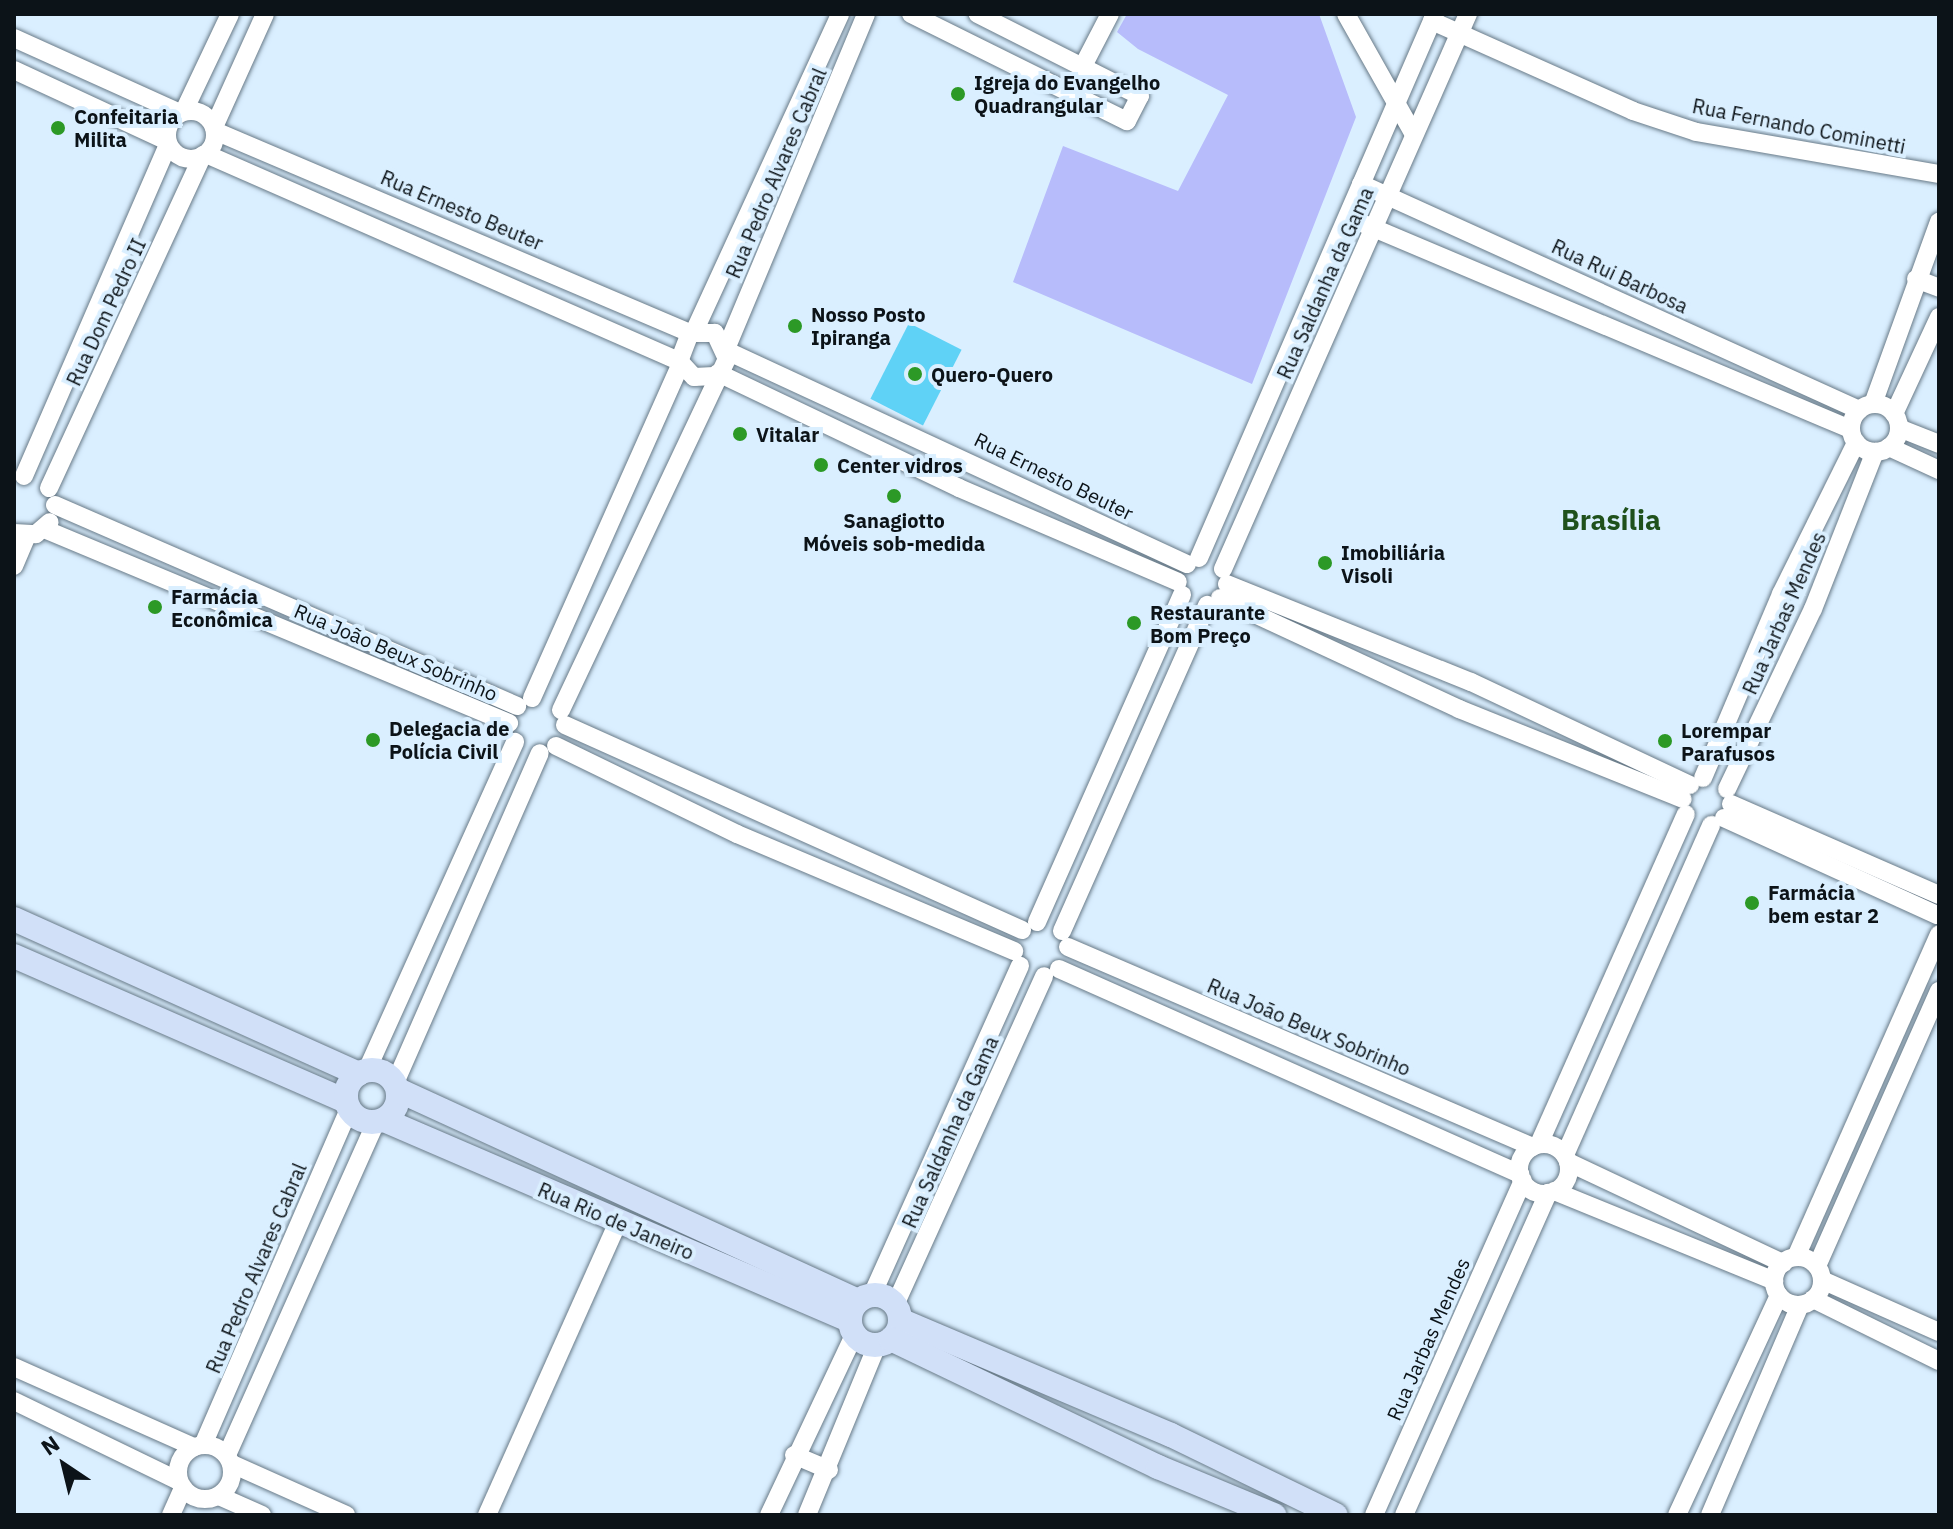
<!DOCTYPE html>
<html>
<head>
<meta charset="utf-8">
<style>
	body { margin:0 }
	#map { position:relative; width:1953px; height:1529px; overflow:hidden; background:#daefff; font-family:"IBM Plex Sans",sans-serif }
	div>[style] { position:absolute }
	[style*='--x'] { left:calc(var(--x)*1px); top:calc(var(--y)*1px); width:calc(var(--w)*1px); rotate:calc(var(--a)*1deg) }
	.green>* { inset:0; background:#b7bcfb }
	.building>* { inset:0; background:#5fd2f6; transform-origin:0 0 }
	.roads { filter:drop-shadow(0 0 2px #687a88) drop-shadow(0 0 2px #687a88) }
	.minor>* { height:18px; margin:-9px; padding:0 9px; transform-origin:9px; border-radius:9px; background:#fff }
	.minor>.ring { margin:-9px; padding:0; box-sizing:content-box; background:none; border:18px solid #fff; border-radius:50% }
	.major>* { height:24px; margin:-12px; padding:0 12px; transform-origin:12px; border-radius:12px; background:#d1e0f8 }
	.major>.ring { margin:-12px; padding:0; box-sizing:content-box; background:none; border:24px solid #d1e0f8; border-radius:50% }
	.dots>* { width:22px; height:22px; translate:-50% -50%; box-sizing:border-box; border:4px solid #daefff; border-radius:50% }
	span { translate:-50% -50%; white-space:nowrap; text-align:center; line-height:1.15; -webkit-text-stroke:8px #daefff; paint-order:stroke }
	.poi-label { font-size:20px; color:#0c1318; font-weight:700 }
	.left { translate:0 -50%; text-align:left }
	.street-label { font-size:20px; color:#0c1318 }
	.district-label { font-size:28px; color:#1f511c; font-weight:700 }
	.frame { position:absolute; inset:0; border:16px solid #0c1318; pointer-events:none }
	.north { position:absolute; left:24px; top:1425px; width:80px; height:80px; -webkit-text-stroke:6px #daefff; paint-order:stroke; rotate:325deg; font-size:22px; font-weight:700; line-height:32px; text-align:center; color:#0c1318 }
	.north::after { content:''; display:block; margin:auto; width:28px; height:36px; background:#0c1318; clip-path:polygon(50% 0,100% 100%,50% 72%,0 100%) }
</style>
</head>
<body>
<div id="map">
	<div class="green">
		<div style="clip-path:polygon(1127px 14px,1319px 14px,1356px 117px,1252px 384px,1013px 282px,1063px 146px,1178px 191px,1228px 95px,1138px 49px,1117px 32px)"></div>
	</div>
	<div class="building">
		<div style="left:909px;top:323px;width:59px;height:85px;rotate:27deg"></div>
	</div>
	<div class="roads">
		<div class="minor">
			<div style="--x:911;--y:14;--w:241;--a:26.4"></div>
			<div style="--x:1127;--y:121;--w:28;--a:-63"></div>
			<div style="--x:1140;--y:96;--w:182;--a:-153.2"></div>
			<div style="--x:1346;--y:14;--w:137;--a:60.6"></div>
			<div style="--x:1432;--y:21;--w:220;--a:24.1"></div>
			<div style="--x:1633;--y:111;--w:66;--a:18.4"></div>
			<div style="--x:1696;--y:132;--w:247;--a:9.8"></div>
			<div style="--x:14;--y:38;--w:182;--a:24.3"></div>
			<div style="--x:1083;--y:66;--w:59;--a:-62.6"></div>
			<div style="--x:14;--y:70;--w:169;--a:24.9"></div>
			<div class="ring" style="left:167px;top:111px;width:30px;height:30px"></div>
			<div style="--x:184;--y:111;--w:107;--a:-64.6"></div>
			<div style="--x:214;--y:127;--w:124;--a:-65.7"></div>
			<div style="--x:215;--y:131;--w:516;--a:23.04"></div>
			<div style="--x:206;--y:154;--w:516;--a:23.64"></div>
			<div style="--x:1361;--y:184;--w:547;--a:24.41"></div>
			<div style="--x:1364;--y:224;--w:527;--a:22.87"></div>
			<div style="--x:1916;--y:279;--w:25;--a:21"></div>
			<div style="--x:694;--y:332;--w:350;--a:-65.3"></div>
			<div style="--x:726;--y:349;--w:363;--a:-67.3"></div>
			<div style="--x:727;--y:351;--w:507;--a:24.85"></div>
			<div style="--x:718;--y:373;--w:267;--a:25.5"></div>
			<div style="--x:959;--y:488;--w:238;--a:23.2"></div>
			<div style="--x:1873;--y:404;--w:194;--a:-70.1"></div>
			<div class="ring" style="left:1851px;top:404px;width:30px;height:30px"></div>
			<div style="--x:1894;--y:414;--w:107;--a:-65.1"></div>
			<div style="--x:1899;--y:428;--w:43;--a:21.8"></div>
			<div style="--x:1889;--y:447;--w:55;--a:24.7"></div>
			<div style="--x:24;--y:476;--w:361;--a:-66.5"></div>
			<div style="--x:49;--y:488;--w:367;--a:-65.2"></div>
			<div style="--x:55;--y:505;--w:504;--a:23.51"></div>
			<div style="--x:44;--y:529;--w:504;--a:22.65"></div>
			<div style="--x:14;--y:533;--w:22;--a:3"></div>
			<div style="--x:36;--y:534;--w:18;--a:-41"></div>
			<div style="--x:1199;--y:558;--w:593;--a:-66.55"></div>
			<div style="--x:14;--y:566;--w:33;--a:-67"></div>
			<div style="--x:1223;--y:569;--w:607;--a:-66.18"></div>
			<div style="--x:1227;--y:584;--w:263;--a:21.9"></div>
			<div style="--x:1471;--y:682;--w:242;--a:25.2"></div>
			<div style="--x:1220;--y:598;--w:264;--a:24.9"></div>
			<div style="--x:1459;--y:709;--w:241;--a:21.9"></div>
			<div style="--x:532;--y:698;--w:366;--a:-66"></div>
			<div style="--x:561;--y:710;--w:388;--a:-64.7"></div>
			<div style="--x:727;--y:359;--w:29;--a:-115"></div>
			<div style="--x:715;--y:333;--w:25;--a:180"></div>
			<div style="--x:690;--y:333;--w:30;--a:111"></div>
			<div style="--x:679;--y:361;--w:22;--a:47"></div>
			<div style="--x:694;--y:377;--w:20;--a:-3"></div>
			<div style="--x:565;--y:725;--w:501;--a:24.16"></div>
			<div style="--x:556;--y:746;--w:201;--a:25.9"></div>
			<div style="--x:737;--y:834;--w:301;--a:22.9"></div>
			<div style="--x:1703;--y:778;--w:200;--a:-67"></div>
			<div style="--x:1781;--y:594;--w:169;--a:-63.6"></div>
			<div style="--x:1727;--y:789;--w:199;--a:-64.5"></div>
			<div style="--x:1813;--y:609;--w:169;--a:-68.5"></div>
			<div style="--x:1731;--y:804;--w:227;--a:23.6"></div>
			<div style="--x:1724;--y:818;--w:234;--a:24.5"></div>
			<div style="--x:1037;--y:922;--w:358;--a:-66.1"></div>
			<div style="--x:1062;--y:931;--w:357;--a:-66"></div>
			<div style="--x:1068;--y:947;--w:506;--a:23.27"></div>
			<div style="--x:1059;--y:969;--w:505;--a:23.97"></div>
			<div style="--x:367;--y:1070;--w:360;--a:-65.7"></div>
			<div style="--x:395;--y:1083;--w:360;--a:-66.3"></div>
			<div style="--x:1539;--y:1144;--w:361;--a:-66"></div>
			<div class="ring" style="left:1519px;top:1144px;width:32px;height:32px"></div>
			<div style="--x:1565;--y:1155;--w:361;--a:-66.1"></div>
			<div style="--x:1568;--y:1162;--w:238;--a:25.2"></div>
			<div style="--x:1554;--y:1191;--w:238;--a:22.2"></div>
			<div style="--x:1796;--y:1257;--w:353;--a:-66.1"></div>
			<div class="ring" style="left:1774px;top:1257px;width:30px;height:30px"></div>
			<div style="--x:1817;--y:1266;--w:301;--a:-66.1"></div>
			<div style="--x:1822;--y:1280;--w:128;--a:24"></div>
			<div style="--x:872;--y:1295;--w:361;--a:-65.8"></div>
			<div style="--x:1813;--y:1299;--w:140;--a:26.2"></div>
			<div style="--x:895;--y:1305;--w:361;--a:-65.6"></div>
			<div style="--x:14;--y:1367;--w:197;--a:24"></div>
			<div style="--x:14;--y:1401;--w:183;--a:25.9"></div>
			<div class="ring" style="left:178px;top:1445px;width:36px;height:36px"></div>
			<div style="--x:203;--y:1445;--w:366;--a:-66.5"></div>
			<div style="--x:227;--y:1455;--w:365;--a:-65.9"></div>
			<div style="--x:794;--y:1455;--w:38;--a:23"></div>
			<div style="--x:232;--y:1464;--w:125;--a:24.1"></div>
			<div style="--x:219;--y:1496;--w:47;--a:23.8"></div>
			<div style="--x:171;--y:1515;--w:30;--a:-66"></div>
			<div style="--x:487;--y:1515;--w:321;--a:-65.9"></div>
			<div style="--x:769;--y:1515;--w:199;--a:-64.7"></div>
			<div style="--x:807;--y:1515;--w:184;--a:-67.6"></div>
			<div style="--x:1374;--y:1515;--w:366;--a:-66"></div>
			<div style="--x:1404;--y:1515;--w:353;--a:-65.9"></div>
			<div style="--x:1677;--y:1515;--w:242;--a:-65.1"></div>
			<div style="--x:1710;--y:1515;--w:228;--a:-66.8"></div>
		</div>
		<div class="major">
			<div style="--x:14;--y:919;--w:378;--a:24.2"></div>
			<div style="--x:14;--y:956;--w:362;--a:23.6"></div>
			<div class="ring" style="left:346px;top:1070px;width:28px;height:28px"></div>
			<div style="--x:398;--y:1090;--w:506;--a:24.64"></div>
			<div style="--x:384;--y:1120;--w:506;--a:23.27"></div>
			<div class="ring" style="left:850px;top:1295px;width:26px;height:26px"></div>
			<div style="--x:900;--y:1320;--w:294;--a:23"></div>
			<div style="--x:1171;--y:1435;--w:183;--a:25.9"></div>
			<div style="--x:891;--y:1339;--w:296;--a:25.6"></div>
			<div style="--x:1158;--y:1467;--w:126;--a:22.5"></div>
		</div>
	</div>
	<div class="dots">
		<div style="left:958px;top:94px;background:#2c9926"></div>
		<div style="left:58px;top:128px;background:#2c9926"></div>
		<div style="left:795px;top:326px;background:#2c9926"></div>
		<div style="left:915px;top:374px;background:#2c9926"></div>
		<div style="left:740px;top:434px;background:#2c9926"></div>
		<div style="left:821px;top:465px;background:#2c9926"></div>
		<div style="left:894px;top:496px;background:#2c9926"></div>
		<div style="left:1325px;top:563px;background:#2c9926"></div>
		<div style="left:155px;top:607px;background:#2c9926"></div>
		<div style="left:1134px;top:623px;background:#2c9926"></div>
		<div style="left:373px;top:740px;background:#2c9926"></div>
		<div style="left:1665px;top:741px;background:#2c9926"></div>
		<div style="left:1752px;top:903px;background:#2c9926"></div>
	</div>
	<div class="poi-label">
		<span class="left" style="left:974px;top:94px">Igreja do Evangelho<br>Quadrangular</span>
		<span class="left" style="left:74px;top:128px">Confeitaria<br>Milita</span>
		<span class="left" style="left:811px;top:326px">Nosso Posto<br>Ipiranga</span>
		<span class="left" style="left:931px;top:374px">Quero-Quero</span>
		<span class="left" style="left:756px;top:434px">Vitalar</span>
		<span class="left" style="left:837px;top:465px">Center vidros</span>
		<span style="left:894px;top:532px">Sanagiotto<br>Móveis sob-medida</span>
		<span class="left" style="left:1341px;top:564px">Imobiliária<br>Visoli</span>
		<span class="left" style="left:171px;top:608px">Farmácia<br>Econômica</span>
		<span class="left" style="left:1150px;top:624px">Restaurante<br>Bom Preço</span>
		<span class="left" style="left:389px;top:740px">Delegacia de<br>Polícia Civil</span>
		<span class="left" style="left:1681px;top:742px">Lorempar<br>Parafusos</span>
		<span class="left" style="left:1768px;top:904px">Farmácia<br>bem estar 2</span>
	</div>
	<div class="street-label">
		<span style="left:1799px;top:126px;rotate:11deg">Rua Fernando Cominetti</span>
		<span style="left:776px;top:173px;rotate:-67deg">Rua Pedro Alvares Cabral</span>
		<span style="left:462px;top:210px;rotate:23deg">Rua Ernesto Beuter</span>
		<span style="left:1620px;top:276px;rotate:25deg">Rua Rui Barbosa</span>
		<span style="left:1325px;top:283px;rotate:-66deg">Rua Saldanha da Gama</span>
		<span style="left:106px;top:312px;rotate:-65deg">Rua Dom Pedro II</span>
		<span style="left:1054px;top:476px;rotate:26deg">Rua Ernesto Beuter</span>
		<span style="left:1784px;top:613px;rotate:-66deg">Rua Jarbas Mendes</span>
		<span style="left:396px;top:652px;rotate:23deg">Rua João Beux Sobrinho</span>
		<span style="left:1309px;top:1027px;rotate:23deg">Rua João Beux Sobrinho</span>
		<span style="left:950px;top:1132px;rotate:-66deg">Rua Saldanha da Gama</span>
		<span style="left:616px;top:1221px;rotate:23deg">Rua Rio de Janeiro</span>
		<span style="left:256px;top:1268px;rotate:-67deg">Rua Pedro Alvares Cabral</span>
		<span style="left:1428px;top:1339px;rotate:-66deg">Rua Jarbas Mendes</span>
	</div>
	<div class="district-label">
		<span style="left:1611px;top:520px">Brasília</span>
	</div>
	<div class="frame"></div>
	<div class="north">N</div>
</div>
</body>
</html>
